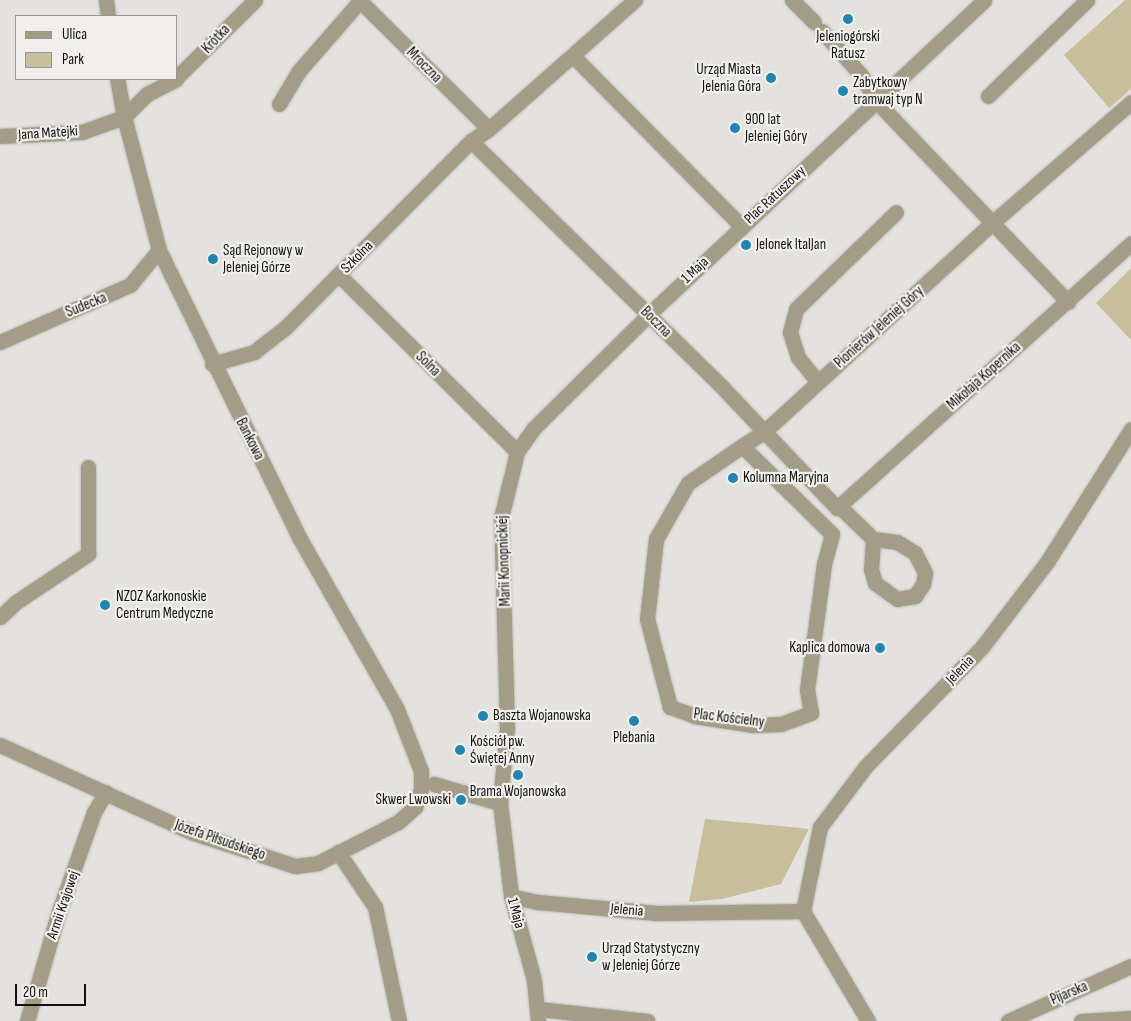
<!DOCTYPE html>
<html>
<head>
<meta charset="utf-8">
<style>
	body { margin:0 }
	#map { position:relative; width:1131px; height:1021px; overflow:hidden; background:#e3e2de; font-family:"Sofia Sans Condensed",sans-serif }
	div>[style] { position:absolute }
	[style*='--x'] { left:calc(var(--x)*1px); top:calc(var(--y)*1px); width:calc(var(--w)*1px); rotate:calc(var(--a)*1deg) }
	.green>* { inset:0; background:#c8be9c }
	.roads { filter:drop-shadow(0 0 1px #bdbcb9) drop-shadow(0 0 1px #bdbcb9) }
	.minor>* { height:15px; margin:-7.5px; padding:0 7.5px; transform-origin:7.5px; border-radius:7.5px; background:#a39d88 }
	.dots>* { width:14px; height:14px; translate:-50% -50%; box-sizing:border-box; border:2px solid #f0efeb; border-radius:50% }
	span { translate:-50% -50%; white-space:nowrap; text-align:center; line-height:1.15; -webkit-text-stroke:4.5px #f0efeb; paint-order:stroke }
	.poi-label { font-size:15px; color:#121110 }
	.right { translate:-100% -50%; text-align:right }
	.left { translate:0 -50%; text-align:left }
	.street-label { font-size:15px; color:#121110 }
	.legend { position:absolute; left:15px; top:15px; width:162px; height:65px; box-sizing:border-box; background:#f0efeb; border:1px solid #979693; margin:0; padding:6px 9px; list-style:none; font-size:15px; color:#121110 }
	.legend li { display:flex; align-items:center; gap:10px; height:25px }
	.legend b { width:25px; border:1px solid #979693 }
	.scale { position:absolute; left:15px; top:984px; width:71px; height:22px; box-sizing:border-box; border:2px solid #121110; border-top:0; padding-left:6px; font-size:15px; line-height:18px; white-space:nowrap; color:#121110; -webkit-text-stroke:4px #f0efeb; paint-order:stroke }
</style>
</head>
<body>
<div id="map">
	<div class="green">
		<div style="clip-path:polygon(1125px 0,1131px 0,1131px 89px,1109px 108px,1064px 55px)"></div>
		<div style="clip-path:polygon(1131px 268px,1131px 340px,1096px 303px)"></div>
		<div style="clip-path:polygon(705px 819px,791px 827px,809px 829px,781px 884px,722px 899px,689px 902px)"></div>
	</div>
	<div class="roads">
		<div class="minor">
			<div style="--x:106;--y:0;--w:16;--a:83"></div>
			<div style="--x:359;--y:0;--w:183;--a:44.8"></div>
			<div style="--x:792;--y:0;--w:31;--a:45"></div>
			<div style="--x:822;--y:31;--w:59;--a:48.4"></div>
			<div style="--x:861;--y:75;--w:30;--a:60"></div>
			<div style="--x:876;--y:101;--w:278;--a:46.3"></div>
			<div style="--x:573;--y:56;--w:240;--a:45.3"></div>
			<div style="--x:176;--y:78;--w:111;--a:-44.6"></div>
			<div style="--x:988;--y:96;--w:138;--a:-44.1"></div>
			<div style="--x:279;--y:104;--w:37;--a:-59"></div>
			<div style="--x:298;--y:72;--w:94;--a:-48.9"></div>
			<div style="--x:0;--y:136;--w:82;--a:-2.8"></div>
			<div style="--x:82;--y:132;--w:45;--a:-19.7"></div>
			<div style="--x:124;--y:117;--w:33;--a:-45"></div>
			<div style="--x:147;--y:94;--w:33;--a:-27"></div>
			<div style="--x:471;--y:141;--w:354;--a:44.4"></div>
			<div style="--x:724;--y:389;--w:164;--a:46.5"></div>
			<div style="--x:837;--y:508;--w:396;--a:-42"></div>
			<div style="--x:339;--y:275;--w:251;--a:44.8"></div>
			<div style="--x:0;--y:342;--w:142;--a:-23.7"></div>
			<div style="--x:130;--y:285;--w:45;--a:-50.4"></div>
			<div style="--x:212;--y:364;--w:44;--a:-15.9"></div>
			<div style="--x:254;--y:352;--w:39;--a:-38"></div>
			<div style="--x:285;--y:328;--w:264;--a:-45.2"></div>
			<div style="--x:471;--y:141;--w:22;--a:-34"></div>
			<div style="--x:489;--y:129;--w:195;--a:-41.5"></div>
			<div style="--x:818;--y:382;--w:32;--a:-129"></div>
			<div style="--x:798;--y:357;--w:26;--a:-108"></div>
			<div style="--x:790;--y:332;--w:24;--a:-75"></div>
			<div style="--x:796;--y:309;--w:139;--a:-44.1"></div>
			<div style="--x:742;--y:446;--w:126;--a:44.4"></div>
			<div style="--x:832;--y:534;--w:31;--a:105"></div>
			<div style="--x:824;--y:564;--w:127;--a:97.7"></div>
			<div style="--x:807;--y:690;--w:23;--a:80"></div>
			<div style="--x:811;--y:713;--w:32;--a:160"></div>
			<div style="--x:781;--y:724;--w:28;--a:178"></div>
			<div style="--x:753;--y:725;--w:59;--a:-171.2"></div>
			<div style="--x:695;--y:716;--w:27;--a:-160"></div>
			<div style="--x:670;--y:707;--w:91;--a:-104.6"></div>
			<div style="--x:647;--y:619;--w:81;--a:-83.6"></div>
			<div style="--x:656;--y:539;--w:64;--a:-60.3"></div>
			<div style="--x:688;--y:483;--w:65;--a:-34.4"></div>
			<div style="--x:742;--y:446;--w:27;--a:-33"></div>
			<div style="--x:765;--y:431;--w:308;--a:-42.5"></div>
			<div style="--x:992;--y:223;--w:184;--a:-41"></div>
			<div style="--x:839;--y:506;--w:47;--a:44.1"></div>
			<div style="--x:873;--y:539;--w:24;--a:7"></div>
			<div style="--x:897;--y:542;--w:21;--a:31"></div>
			<div style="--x:915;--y:553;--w:22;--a:63"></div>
			<div style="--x:925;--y:573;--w:11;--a:100"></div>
			<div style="--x:923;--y:584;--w:14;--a:124"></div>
			<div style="--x:915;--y:596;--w:18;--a:171"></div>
			<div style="--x:897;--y:599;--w:27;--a:-144"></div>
			<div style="--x:875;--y:583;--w:15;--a:-106"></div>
			<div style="--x:871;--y:569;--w:30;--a:-86"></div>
			<div style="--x:0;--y:617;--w:22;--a:-43"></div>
			<div style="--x:16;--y:602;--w:87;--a:-33.7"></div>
			<div style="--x:88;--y:554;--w:87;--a:-90"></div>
			<div style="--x:0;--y:745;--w:210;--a:24.5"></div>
			<div style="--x:191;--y:832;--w:109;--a:18.1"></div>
			<div style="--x:295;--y:866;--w:23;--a:-7"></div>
			<div style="--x:318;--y:863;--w:90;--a:-27.1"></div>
			<div style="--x:398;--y:822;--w:23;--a:-41"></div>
			<div style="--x:415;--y:807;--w:18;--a:-71"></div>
			<div style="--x:421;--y:790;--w:19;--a:-90"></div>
			<div style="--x:421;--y:771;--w:66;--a:-111.2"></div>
			<div style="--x:397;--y:709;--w:198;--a:-119.7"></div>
			<div style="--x:299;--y:537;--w:319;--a:-116"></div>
			<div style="--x:159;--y:250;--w:138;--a:-104.7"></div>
			<div style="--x:124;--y:117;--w:39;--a:-100"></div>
			<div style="--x:434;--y:784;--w:69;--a:16.1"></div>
			<div style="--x:338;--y:852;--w:66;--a:56.1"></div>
			<div style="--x:375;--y:907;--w:116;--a:78.1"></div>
			<div style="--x:511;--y:896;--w:28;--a:13"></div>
			<div style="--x:538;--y:902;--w:119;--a:5.3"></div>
			<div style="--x:656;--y:913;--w:147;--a:-0.8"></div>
			<div style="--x:539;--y:1009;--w:109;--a:6.3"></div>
			<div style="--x:27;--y:1021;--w:115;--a:-73.8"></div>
			<div style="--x:59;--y:911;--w:105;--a:-70.5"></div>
			<div style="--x:94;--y:812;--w:23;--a:-59"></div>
			<div style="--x:538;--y:1021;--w:41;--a:-95.6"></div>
			<div style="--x:534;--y:980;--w:87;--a:-105.3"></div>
			<div style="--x:511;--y:896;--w:94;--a:-96.7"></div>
			<div style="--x:500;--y:803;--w:76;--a:-84.7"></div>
			<div style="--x:507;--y:727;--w:209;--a:-91.6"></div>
			<div style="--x:501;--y:518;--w:68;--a:-76.4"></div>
			<div style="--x:517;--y:452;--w:29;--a:-55"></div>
			<div style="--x:534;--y:428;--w:162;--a:-44.7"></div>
			<div style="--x:649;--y:314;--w:459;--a:-43.1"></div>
			<div style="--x:868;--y:1021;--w:128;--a:-120.6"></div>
			<div style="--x:803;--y:911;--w:86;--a:-78.6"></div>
			<div style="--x:820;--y:827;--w:76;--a:-53"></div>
			<div style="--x:866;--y:766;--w:166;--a:-45.7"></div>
			<div style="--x:982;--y:647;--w:107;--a:-52.6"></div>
			<div style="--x:1047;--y:562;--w:157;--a:-57.7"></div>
			<div style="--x:1008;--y:1021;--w:135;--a:-24.1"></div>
			<div style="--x:1081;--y:1021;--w:50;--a:-3.4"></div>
		</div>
	</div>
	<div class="dots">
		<div style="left:848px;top:19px;background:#2185af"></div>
		<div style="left:771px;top:78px;background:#2185af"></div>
		<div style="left:843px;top:91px;background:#2185af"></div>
		<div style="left:735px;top:128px;background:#2185af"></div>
		<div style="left:746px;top:245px;background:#2185af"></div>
		<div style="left:213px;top:259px;background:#2185af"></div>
		<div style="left:733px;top:478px;background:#2185af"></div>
		<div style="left:105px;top:605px;background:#2185af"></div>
		<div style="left:880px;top:648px;background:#2185af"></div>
		<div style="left:483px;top:716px;background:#2185af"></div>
		<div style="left:634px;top:721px;background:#2185af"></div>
		<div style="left:460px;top:750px;background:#2185af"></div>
		<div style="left:518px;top:775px;background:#2185af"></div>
		<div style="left:461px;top:800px;background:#2185af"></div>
		<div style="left:592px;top:957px;background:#2185af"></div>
	</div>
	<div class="poi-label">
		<span style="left:848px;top:45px">Jeleniogórski<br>Ratusz</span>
		<span class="right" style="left:761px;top:78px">Urząd Miasta<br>Jelenia Góra</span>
		<span class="left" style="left:853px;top:91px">Zabytkowy<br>tramwaj typ N</span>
		<span class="left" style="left:745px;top:128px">900 lat<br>Jeleniej Góry</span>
		<span class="left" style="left:756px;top:245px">Jelonek ItalJan</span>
		<span class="left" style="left:223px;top:259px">Sąd Rejonowy w<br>Jeleniej Górze</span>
		<span class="left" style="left:743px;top:478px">Kolumna Maryjna</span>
		<span class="left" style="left:116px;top:605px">NZOZ Karkonoskie<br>Centrum Medyczne</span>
		<span class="right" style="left:870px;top:648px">Kaplica domowa</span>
		<span class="left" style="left:493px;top:716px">Baszta Wojanowska</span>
		<span style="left:634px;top:738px">Plebania</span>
		<span class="left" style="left:470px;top:750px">Kościół pw.<br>Świętej Anny</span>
		<span style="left:518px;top:792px">Brama Wojanowska</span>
		<span class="right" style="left:451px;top:800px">Skwer Lwowski</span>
		<span class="left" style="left:602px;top:957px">Urząd Statystyczny<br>w Jeleniej Górze</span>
	</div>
	<div class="street-label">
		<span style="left:216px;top:39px;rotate:-47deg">Krótka</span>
		<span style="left:424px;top:65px;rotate:45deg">Mroczna</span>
		<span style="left:48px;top:133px;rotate:-4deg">Jana Matejki</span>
		<span style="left:775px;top:195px;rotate:-43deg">Plac Ratuszowy</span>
		<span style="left:357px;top:257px;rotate:-45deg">Szkolna</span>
		<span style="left:695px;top:270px;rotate:-43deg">1 Maja</span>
		<span style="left:86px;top:305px;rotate:-22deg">Sudecka</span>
		<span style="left:656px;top:322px;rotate:45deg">Boczna</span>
		<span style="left:879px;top:327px;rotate:-42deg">Pionierów Jeleniej Góry</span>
		<span style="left:428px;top:364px;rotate:45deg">Solna</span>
		<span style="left:984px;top:376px;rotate:-42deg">Mikołaja Kopernika</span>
		<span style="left:250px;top:439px;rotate:63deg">Bankowa</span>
		<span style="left:504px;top:561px;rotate:-92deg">Marii Konopnickiej</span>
		<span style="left:960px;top:670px;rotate:-46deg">Jelenia</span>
		<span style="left:729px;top:718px;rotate:7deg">Plac Kościelny</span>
		<span style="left:220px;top:840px;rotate:19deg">Józefa Piłsudskiego</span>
		<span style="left:63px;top:905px;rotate:-71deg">Armii Krajowej</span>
		<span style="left:627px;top:910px;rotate:5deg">Jelenia</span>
		<span style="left:516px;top:913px;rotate:75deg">1 Maja</span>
		<span style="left:1069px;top:993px;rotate:-23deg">Pijarska</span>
	</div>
	<ul class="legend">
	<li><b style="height:6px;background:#a39d88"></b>Ulica</li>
	<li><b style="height:14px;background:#c8be9c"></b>Park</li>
	</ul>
	<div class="scale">20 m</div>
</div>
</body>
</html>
